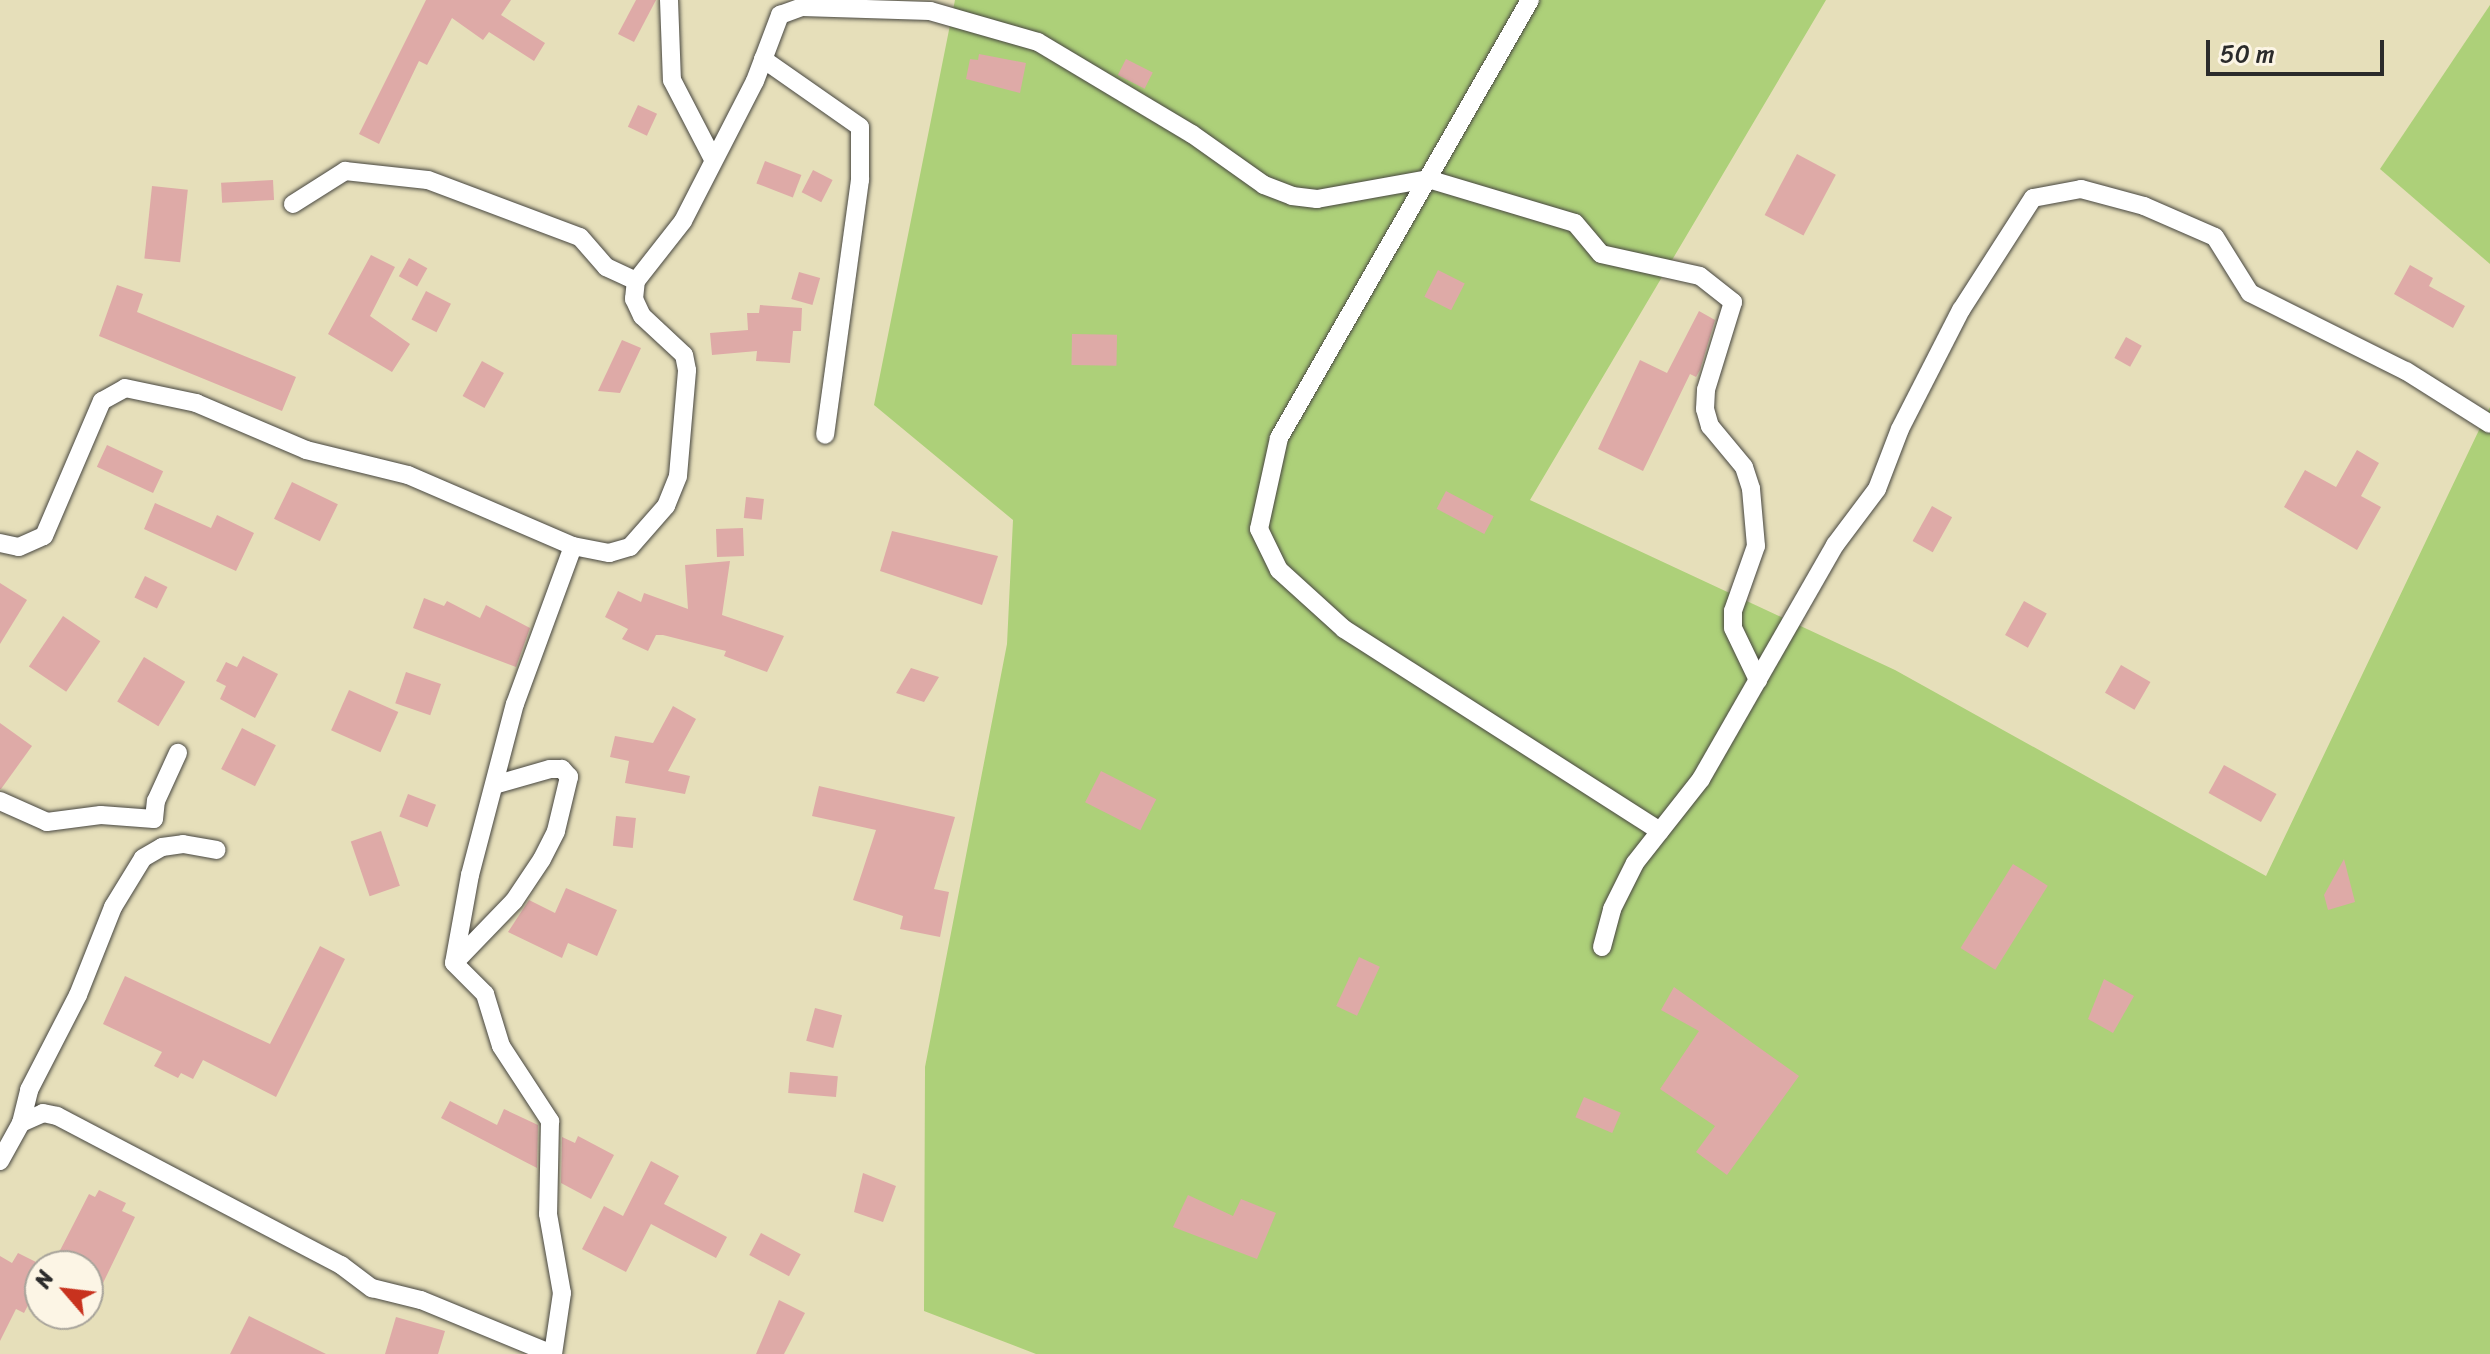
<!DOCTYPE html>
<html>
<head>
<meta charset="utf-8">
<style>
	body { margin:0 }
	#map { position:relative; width:2490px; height:1354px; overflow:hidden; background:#e6dfba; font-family:Sriracha,sans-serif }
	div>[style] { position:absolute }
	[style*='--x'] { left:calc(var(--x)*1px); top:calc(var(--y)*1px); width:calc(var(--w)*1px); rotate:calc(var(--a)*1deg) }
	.green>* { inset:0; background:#add079 }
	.building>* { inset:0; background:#deaaa7; transform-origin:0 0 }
	.roads { filter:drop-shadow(0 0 2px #474640) drop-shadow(0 0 2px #474640) }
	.minor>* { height:18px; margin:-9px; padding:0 9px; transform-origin:9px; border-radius:9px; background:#fff }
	span { translate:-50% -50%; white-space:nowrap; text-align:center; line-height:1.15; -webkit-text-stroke:6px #fcf5e5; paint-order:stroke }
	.north { position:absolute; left:24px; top:1250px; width:80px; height:80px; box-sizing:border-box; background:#fcf5e5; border:2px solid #a8a49b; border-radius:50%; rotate:298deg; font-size:22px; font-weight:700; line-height:32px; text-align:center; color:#2b2b2b }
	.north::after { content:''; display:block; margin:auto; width:28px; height:36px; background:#c8321e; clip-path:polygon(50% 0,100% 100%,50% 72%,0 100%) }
	.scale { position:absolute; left:2206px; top:40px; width:178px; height:36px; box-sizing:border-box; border:4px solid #2b2b2b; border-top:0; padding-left:10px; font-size:24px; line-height:28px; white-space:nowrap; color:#2b2b2b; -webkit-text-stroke:6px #fcf5e5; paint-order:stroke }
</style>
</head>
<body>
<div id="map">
	<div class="green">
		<div style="clip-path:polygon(955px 0,1826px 0,1530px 500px,1895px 670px,2266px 876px,2490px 407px,2490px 1354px,1036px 1354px,924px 1311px,925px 1067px,1007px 644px,1013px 520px,874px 405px)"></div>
		<div style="clip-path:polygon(2490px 5px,2490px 264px,2380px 169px)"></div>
	</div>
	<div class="building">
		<div style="clip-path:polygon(426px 0,511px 0,501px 15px,545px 43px,534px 61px,489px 32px,483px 40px,452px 18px,427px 65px,419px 61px,379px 144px,359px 134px)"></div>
		<div style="clip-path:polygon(636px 0,656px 0,634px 42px,618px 34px)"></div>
		<div style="clip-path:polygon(979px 54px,1026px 63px,1020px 93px,966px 79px,970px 59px,978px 60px)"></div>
		<div style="left:1126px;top:59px;width:30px;height:18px;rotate:27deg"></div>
		<div style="left:638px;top:105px;width:21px;height:24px;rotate:25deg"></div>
		<div style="left:1797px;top:154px;width:44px;height:69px;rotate:28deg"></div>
		<div style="left:765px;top:161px;width:39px;height:24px;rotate:21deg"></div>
		<div style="left:813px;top:170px;width:22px;height:25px;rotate:27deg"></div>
		<div style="left:273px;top:180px;width:20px;height:52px;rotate:87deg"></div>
		<div style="left:152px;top:186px;width:36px;height:73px;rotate:6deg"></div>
		<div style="clip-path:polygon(371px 255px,395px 267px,370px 316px,410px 344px,392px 372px,328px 334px)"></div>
		<div style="left:409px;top:258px;width:21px;height:21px;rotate:29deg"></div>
		<div style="clip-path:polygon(2410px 265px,2433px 278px,2429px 286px,2465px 306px,2453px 328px,2394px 294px)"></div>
		<div style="left:1438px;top:270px;width:30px;height:30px;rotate:27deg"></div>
		<div style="left:799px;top:272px;width:22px;height:28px;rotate:16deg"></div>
		<div style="clip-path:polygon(117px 285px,143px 294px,137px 312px,296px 377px,282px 411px,99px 336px)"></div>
		<div style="left:426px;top:291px;width:28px;height:32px;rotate:27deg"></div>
		<div style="clip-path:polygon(760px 305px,802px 308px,801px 331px,793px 331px,790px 363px,756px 361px,757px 351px,712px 355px,710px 333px,748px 330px,747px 313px,759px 313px)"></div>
		<div style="clip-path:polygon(1699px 311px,1715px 320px,1700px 370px,1696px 377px,1690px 374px,1643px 471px,1598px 449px,1640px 360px,1667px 373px)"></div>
		<div style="left:1072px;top:334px;width:45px;height:31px;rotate:1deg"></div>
		<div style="left:2126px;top:337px;width:18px;height:24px;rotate:29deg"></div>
		<div style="clip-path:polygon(622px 340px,641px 348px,620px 393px,598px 391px)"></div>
		<div style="left:482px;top:361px;width:25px;height:40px;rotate:29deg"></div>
		<div style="left:107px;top:445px;width:62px;height:24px;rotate:25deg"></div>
		<div style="clip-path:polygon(2357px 450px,2379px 463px,2361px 496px,2381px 507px,2357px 550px,2284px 507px,2305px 470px,2336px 487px)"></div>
		<div style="left:292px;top:482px;width:51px;height:41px;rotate:26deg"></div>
		<div style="left:1446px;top:491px;width:54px;height:20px;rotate:28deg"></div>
		<div style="left:746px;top:497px;width:18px;height:21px;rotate:6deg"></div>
		<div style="clip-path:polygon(155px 503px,211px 528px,217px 515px,254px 533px,236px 571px,144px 529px)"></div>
		<div style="left:1932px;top:506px;width:23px;height:40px;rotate:29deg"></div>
		<div style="left:743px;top:528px;width:28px;height:27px;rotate:88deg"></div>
		<div style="clip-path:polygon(892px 531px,998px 556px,982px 605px,880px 571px)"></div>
		<div style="clip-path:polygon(730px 561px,722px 615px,784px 636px,767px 672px,724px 656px,726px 651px,663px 635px,656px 635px,648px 651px,622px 639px,628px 629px,605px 617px,618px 591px,641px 602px,644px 593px,688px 609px,685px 565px)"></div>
		<div style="left:145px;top:576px;width:25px;height:24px;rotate:26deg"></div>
		<div style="clip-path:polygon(0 583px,27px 600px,0 644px)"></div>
		<div style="clip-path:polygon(424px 598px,444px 606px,447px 601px,480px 618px,486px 605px,530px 628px,516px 667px,413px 628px)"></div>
		<div style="left:2024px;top:601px;width:26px;height:39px;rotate:29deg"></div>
		<div style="left:63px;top:616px;width:45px;height:61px;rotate:34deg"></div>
		<div style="clip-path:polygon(243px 656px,278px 674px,255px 718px,220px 699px,226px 686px,216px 681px,226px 662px,237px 667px)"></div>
		<div style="left:144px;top:657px;width:48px;height:52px;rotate:31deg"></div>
		<div style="left:2121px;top:665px;width:34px;height:32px;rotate:30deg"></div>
		<div style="clip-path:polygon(911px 668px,939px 677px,924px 702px,896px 693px)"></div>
		<div style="left:406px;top:672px;width:37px;height:33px;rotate:19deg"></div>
		<div style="left:349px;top:690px;width:54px;height:44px;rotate:24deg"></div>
		<div style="clip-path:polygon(673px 706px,696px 719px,668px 771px,690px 776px,685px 794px,625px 783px,629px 761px,610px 757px,615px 736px,653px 743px)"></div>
		<div style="clip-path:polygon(0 723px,32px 746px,1px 789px,0 789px)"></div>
		<div style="left:242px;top:728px;width:38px;height:46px;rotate:27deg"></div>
		<div style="left:2224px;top:765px;width:60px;height:32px;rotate:29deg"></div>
		<div style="left:1101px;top:771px;width:62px;height:35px;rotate:27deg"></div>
		<div style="clip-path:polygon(819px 786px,955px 817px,934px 889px,949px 892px,940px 937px,900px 929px,903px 916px,853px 900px,876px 830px,812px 816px)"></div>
		<div style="left:408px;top:794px;width:30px;height:24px;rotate:21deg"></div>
		<div style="left:616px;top:816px;width:20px;height:30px;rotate:6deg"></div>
		<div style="left:381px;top:831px;width:58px;height:32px;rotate:71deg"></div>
		<div style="clip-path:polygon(2344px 859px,2355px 902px,2328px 910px,2324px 895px)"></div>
		<div style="left:2013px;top:864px;width:41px;height:99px;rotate:32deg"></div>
		<div style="clip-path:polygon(566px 888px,617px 910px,597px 956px,568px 943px,562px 958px,508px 932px,529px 900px,555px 913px)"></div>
		<div style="clip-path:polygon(320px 946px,345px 959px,276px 1097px,203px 1060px,193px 1079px,181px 1073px,178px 1078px,154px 1066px,162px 1052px,103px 1024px,125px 976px,270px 1044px)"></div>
		<div style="left:1359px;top:957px;width:23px;height:54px;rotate:25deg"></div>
		<div style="clip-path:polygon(2104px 979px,2134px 996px,2113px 1033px,2088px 1019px)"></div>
		<div style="clip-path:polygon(1674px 987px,1799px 1076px,1727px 1175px,1696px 1152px,1715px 1126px,1660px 1089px,1699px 1031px,1661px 1010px)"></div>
		<div style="left:815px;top:1008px;width:28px;height:34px;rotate:15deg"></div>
		<div style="left:790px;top:1072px;width:48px;height:21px;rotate:5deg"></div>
		<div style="left:1584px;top:1097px;width:40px;height:22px;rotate:23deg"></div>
		<div style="clip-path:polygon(450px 1101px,497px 1125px,504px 1109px,538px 1125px,537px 1168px,441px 1118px)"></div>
		<div style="clip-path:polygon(578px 1136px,614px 1155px,591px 1199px,561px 1183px,562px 1137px,575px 1143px)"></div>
		<div style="clip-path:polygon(651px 1161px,679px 1176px,664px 1204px,727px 1237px,716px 1258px,651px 1224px,626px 1272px,582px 1249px,604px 1206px,623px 1216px)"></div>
		<div style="clip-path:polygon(863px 1173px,896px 1186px,883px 1222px,854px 1212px)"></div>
		<div style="clip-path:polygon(99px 1190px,126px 1203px,122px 1211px,135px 1217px,88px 1314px,88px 1266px,52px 1266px,89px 1194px,95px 1197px)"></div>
		<div style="clip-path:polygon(1188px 1195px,1233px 1216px,1241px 1199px,1276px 1213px,1257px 1259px,1173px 1227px)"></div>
		<div style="left:761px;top:1233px;width:45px;height:25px;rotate:28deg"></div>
		<div style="clip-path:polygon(18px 1253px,40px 1264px,40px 1282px,24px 1313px,16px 1309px,0 1341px,0 1256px,12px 1263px)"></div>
		<div style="clip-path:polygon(779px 1300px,805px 1313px,784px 1354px,756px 1354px)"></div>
		<div style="clip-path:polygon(249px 1316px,326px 1354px,230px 1354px)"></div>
		<div style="clip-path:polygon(396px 1317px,445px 1331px,438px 1354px,385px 1354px)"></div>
	</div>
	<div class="roads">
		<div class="minor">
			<div style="--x:669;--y:0;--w:80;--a:87.9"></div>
			<div style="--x:672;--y:80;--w:89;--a:62.6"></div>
			<div style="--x:1530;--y:0;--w:505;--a:119.82"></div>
			<div style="--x:1279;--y:438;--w:93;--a:102.4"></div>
			<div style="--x:1259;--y:529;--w:46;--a:64"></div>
			<div style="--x:1279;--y:570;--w:88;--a:42.2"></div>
			<div style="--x:1344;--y:629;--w:375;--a:32.6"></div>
			<div style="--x:763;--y:59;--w:118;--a:35"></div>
			<div style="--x:860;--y:127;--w:53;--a:90"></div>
			<div style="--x:860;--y:180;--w:257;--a:97.8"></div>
			<div style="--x:293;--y:204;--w:62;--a:-32.4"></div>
			<div style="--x:345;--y:171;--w:83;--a:6.2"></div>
			<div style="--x:428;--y:180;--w:162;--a:20.6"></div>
			<div style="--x:580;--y:237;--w:40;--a:49"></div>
			<div style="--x:606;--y:267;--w:33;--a:25"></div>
			<div style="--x:0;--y:543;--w:19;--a:12"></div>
			<div style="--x:19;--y:547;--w:27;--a:-24"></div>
			<div style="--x:44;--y:536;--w:147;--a:-66.8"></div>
			<div style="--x:102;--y:401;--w:26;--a:-29"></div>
			<div style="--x:125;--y:388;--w:73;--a:11.9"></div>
			<div style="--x:196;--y:403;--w:120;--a:23.1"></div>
			<div style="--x:306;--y:450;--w:105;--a:13.8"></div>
			<div style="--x:408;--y:475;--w:180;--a:23.3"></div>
			<div style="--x:573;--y:546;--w:37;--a:11"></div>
			<div style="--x:609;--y:553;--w:22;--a:-16"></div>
			<div style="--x:630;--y:547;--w:55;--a:-48.7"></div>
			<div style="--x:666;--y:506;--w:32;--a:-68"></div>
			<div style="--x:678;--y:476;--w:106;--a:-85.1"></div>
			<div style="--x:687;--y:370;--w:15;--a:-101"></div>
			<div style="--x:684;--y:355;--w:57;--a:-137.1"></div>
			<div style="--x:642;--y:316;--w:19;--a:-115"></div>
			<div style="--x:634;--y:299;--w:18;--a:-84"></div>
			<div style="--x:636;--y:281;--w:76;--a:-51.9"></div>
			<div style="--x:683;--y:221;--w:157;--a:-62.8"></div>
			<div style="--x:755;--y:81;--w:71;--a:-69.3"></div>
			<div style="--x:780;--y:15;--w:23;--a:-20"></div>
			<div style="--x:802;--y:7;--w:128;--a:1.8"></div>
			<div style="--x:930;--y:11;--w:112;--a:16"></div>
			<div style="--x:1038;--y:42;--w:179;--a:30.9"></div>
			<div style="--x:1192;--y:134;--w:88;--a:35.3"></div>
			<div style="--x:1264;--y:185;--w:30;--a:21"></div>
			<div style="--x:1292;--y:196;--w:25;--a:7"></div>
			<div style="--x:1317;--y:199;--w:113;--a:-10.2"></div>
			<div style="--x:1428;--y:179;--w:153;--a:16.7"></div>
			<div style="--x:1575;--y:223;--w:40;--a:50"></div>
			<div style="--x:1601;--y:254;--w:101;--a:12.5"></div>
			<div style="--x:1700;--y:276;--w:42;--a:38.2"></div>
			<div style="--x:1733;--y:302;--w:92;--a:107.1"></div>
			<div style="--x:1706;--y:390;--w:19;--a:93"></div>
			<div style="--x:1705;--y:409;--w:18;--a:74"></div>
			<div style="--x:1710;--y:426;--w:53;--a:50.3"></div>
			<div style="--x:1744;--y:467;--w:23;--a:72"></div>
			<div style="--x:1751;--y:489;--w:57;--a:85"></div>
			<div style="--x:1756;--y:546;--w:69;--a:109.5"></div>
			<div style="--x:1733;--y:611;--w:17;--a:90"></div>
			<div style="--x:1733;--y:628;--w:58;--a:64.3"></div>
			<div style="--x:0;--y:801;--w:51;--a:24.1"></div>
			<div style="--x:47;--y:822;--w:54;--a:-7.4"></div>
			<div style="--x:101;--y:815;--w:53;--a:4.3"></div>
			<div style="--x:154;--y:819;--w:18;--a:-84"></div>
			<div style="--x:156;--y:801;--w:53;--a:-65.4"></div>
			<div style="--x:1602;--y:947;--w:39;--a:-75"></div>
			<div style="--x:1612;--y:909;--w:51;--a:-63.4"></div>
			<div style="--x:1635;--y:863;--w:107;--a:-51.8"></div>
			<div style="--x:1701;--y:779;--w:270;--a:-60.2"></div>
			<div style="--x:1835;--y:545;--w:70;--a:-53.1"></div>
			<div style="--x:1877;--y:489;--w:64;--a:-69"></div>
			<div style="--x:1900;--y:429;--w:134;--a:-62.9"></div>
			<div style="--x:1961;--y:310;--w:133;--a:-57.3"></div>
			<div style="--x:2033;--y:198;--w:49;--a:-10.6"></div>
			<div style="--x:2081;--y:189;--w:65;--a:15.1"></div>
			<div style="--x:2144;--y:206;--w:77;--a:23.6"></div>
			<div style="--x:2215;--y:237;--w:66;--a:58"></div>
			<div style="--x:2250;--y:293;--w:174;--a:26.6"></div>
			<div style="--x:2406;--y:371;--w:99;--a:32.2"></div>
			<div style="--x:456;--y:961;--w:83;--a:-46"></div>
			<div style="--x:514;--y:901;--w:50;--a:-56.3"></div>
			<div style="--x:542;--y:859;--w:31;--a:-63"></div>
			<div style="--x:556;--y:831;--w:56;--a:-76.5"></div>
			<div style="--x:569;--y:777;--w:11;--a:-131"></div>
			<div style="--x:562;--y:769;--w:12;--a:180"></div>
			<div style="--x:550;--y:769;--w:54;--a:163.9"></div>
			<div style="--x:454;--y:963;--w:89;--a:-79.7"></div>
			<div style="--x:470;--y:875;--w:177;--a:-75.3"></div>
			<div style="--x:515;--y:704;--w:168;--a:-69.8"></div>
			<div style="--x:454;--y:963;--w:44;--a:45"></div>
			<div style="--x:485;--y:994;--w:54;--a:72.9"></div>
			<div style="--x:501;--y:1046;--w:90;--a:56.8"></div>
			<div style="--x:550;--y:1121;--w:93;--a:91.2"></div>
			<div style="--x:548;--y:1214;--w:80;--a:80"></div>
			<div style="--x:562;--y:1293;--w:62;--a:98.4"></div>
			<div style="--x:21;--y:1123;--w:34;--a:-76"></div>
			<div style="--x:29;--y:1090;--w:107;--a:-62.7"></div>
			<div style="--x:78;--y:995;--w:95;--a:-68.3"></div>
			<div style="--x:113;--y:907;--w:57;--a:-58.5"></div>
			<div style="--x:143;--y:858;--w:22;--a:-30"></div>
			<div style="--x:162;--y:847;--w:21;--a:-8"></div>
			<div style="--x:183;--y:844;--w:34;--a:10"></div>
			<div style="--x:0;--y:1161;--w:43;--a:-61.1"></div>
			<div style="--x:21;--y:1123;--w:24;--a:-24"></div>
			<div style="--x:43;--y:1113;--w:14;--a:12"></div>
			<div style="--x:57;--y:1116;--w:321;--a:27.7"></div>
			<div style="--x:341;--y:1265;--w:39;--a:37"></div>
			<div style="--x:372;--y:1288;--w:50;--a:13.8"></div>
			<div style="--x:421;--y:1300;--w:142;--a:22.4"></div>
		</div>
	</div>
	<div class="north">N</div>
	<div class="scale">50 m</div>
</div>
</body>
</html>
